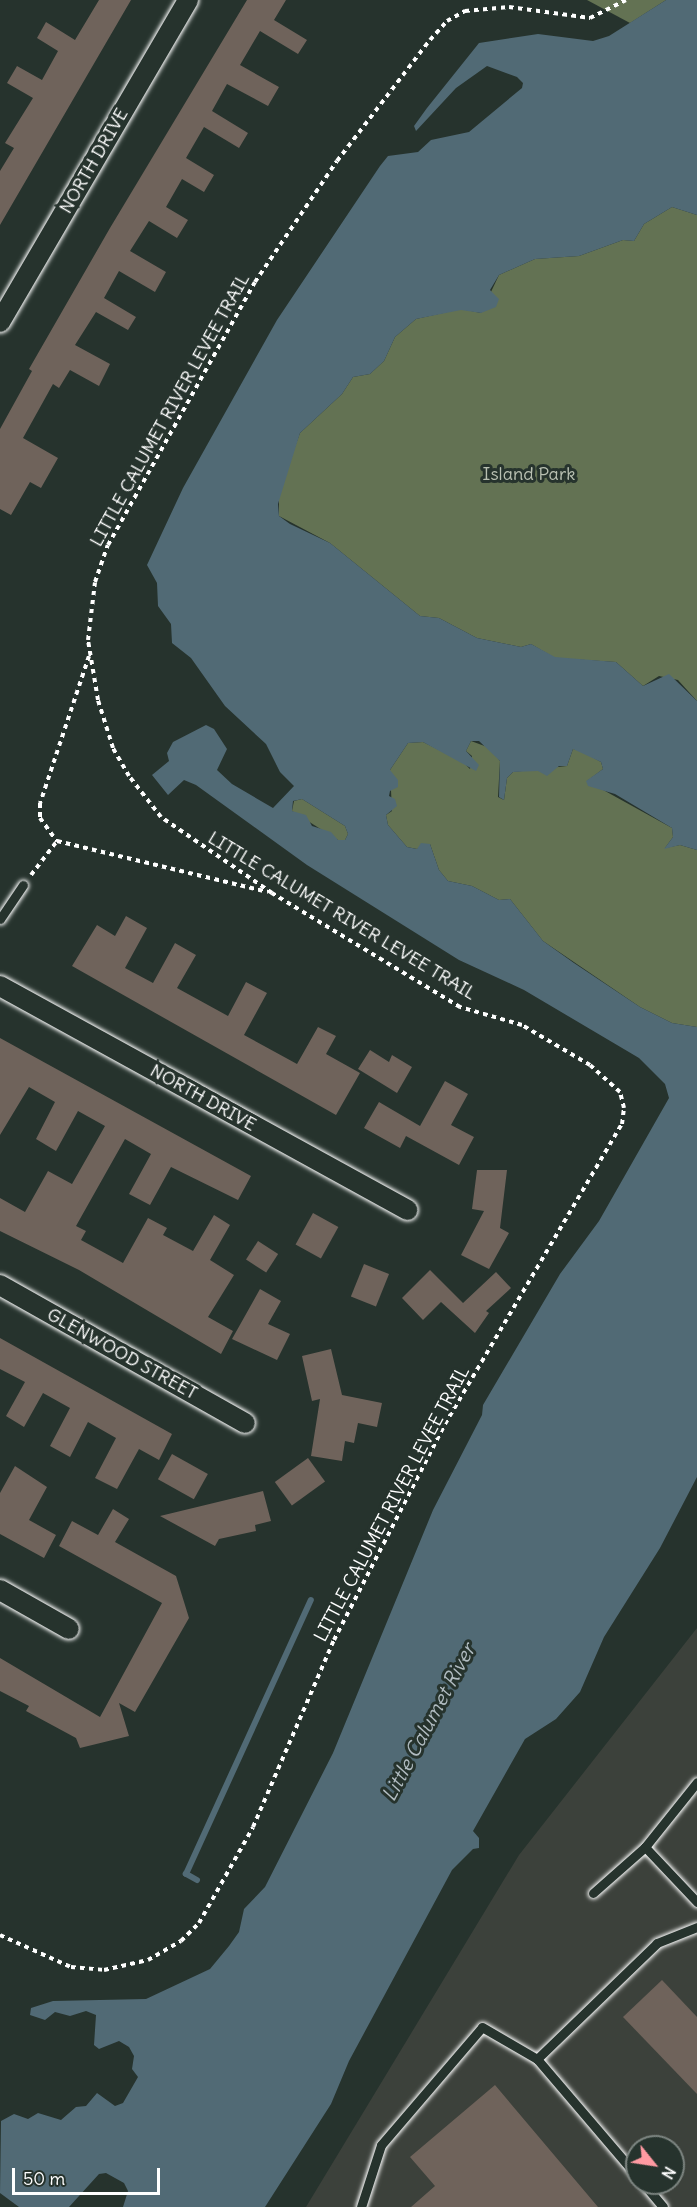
<!DOCTYPE html>
<html>
<head>
<meta charset="utf-8">
<style>
	body { margin:0 }
	#map { position:relative; width:697px; height:2207px; overflow:hidden; background:#26332d; font-family:Delius,sans-serif }
	div>[style] { position:absolute }
	[style*='--x'] { left:calc(var(--x)*1px); top:calc(var(--y)*1px); width:calc(var(--w)*1px); rotate:calc(var(--a)*1deg) }
	.built>* { inset:0; background:#3c413b }
	.green>* { inset:0; background:#637253 }
	.water>* { inset:0; background:#516a75 }
	.stream>* { height:6px; margin:-3px; padding:0 3px; transform-origin:3px; border-radius:3px; background:#516a75 }
	.building>* { inset:0; background:#6f635b; transform-origin:0 0 }
	.path>* { height:4px; margin-top:-2px; transform-origin:0; background:repeating-linear-gradient(90deg,#fff 0 4.5px,transparent 0 9px) }
	.roads { filter:drop-shadow(0 0 2px #fff) drop-shadow(0 0 2px #fff) }
	.service>* { height:9px; margin:-4.5px; padding:0 4.5px; transform-origin:4.5px; border-radius:4.5px; background:#26332d }
	.minor>* { height:20px; margin:-10px; padding:0 10px; transform-origin:10px; border-radius:10px; background:#26332d }
	span { translate:-50% -50%; white-space:nowrap; text-align:center; line-height:1.15; -webkit-text-stroke:6px #26332d; paint-order:stroke }
	.street-label { font-size:18px; color:#fff }
	.park-label { font-size:18px; color:#b9c0b2 }
	.water-label { font-size:20px; color:#b1bcc1; font-style:italic }
	.north { position:absolute; left:625px; top:2135px; width:60px; height:60px; box-sizing:border-box; background:#26332d; border:2px solid #7d8581; border-radius:50%; rotate:120deg; font-size:16px; font-weight:700; line-height:24px; text-align:center; color:#fff }
	.north::after { content:''; display:block; margin:auto; width:21px; height:27px; background:#ff9aa2; clip-path:polygon(50% 0,100% 100%,50% 72%,0 100%) }
	.scale { position:absolute; left:12px; top:2168px; width:148px; height:27px; box-sizing:border-box; border:3px solid #fff; border-top:0; padding-left:8px; font-size:18px; line-height:21px; white-space:nowrap; color:#fff; -webkit-text-stroke:4px #26332d; paint-order:stroke }
</style>
</head>
<body>
<div id="map">
	<div class="built">
		<div style="clip-path:polygon(evenodd,697px 1628px,697px 2207px,306px 2207px,519px 1855px,697px 1628px,637px 2147px,673px 2147px,673px 2183px,637px 2183px,637px 2147px)"></div>
	</div>
	<div class="green">
		<div style="clip-path:polygon(587px 0,666px 0,630px 23px)"></div>
		<div style="clip-path:polygon(672px 207px,697px 215px,697px 701px,678px 680px,659px 676px,643px 686px,616px 662px,555px 658px,531px 644px,521px 647px,477px 638px,439px 618px,420px 616px,330px 543px,279px 516px,279px 491px,300px 433px,342px 394px,353px 377px,370px 374px,384px 361px,395px 337px,416px 319px,461px 309px,481px 313px,499px 275px,535px 259px,579px 256px,623px 240px,634px 241px,644px 224px)"></div>
		<div style="clip-path:polygon(471px 741px,490px 748px,500px 761px,498px 797px,504px 800px,507px 778px,513px 772px,567px 766px,573px 749px,579px 750px,601px 762px,603px 769px,587px 781px,672px 828px,673px 837px,665px 848px,680px 845px,697px 850px,697px 1027px,672px 1023px,640px 1007px,543px 941px,510px 899px,499px 900px,472px 886px,448px 881px,439px 870px,430px 844px,417px 849px,407px 847px,388px 825px,386px 815px,392px 811px,390px 770px,408px 743px,423px 742px,463px 762px,470px 769px,472px 756px,466px 751px)"></div>
		<div style="clip-path:polygon(302px 799px,345px 826px,348px 834px,345px 840px,338px 840px,292px 811px,294px 801px)"></div>
	</div>
	<div class="water">
		<div style="clip-path:polygon(evenodd,666px 0,697px 0,697px 215px,672px 207px,644px 224px,634px 241px,623px 240px,579px 256px,535px 259px,499px 275px,490px 290px,499px 299px,496px 307px,481px 313px,461px 310px,416px 319px,395px 337px,384px 361px,370px 374px,353px 377px,342px 394px,300px 433px,278px 504px,279px 516px,290px 524px,330px 543px,420px 616px,439px 618px,477px 638px,521px 647px,531px 644px,555px 657px,616px 662px,643px 686px,669px 674px,697px 701px,697px 850px,680px 845px,664px 849px,673px 837px,672px 828px,615px 794px,588px 786px,586px 781px,603px 769px,601px 762px,573px 749px,567px 766px,559px 766px,547px 776px,538px 771px,513px 772px,507px 778px,504px 800px,499px 797px,500px 761px,479px 741px,471px 741px,466px 751px,479px 765px,476px 771px,423px 742px,408px 743px,390px 770px,398px 780px,398px 787px,390px 791px,389px 796px,395px 799px,397px 806px,386px 815px,388px 825px,407px 847px,417px 849px,421px 843px,430px 844px,439px 870px,448px 881px,472px 886px,499px 900px,510px 899px,543px 941px,574px 963px,640px 1007px,672px 1023px,697px 1027px,697px 1477px,660px 1548px,604px 1637px,580px 1692px,556px 1719px,525px 1739px,473px 1831px,479px 1838px,479px 1848px,473px 1849px,452px 1870px,349px 2061px,331px 2104px,265px 2207px,123px 2207px,128px 2191px,124px 2183px,106px 2173px,99px 2174px,69px 2207px,19px 2207px,0 2193px,1px 2121px,14px 2114px,28px 2119px,38px 2113px,61px 2120px,76px 2107px,86px 2106px,97px 2093px,115px 2106px,123px 2103px,138px 2077px,132px 2069px,134px 2056px,129px 2047px,119px 2041px,99px 2049px,94px 2045px,96px 2015px,86px 2011px,70px 2016px,55px 2012px,45px 2020px,30px 2015px,31px 2008px,53px 2001px,146px 1999px,210px 1969px,229px 1946px,239px 1932px,244px 1909px,265px 1887px,333px 1753px,433px 1510px,482px 1415px,483px 1405px,560px 1274px,599px 1221px,669px 1098px,665px 1084px,639px 1058px,524px 990px,459px 960px,307px 865px,196px 785px,184px 780px,168px 795px,152px 775px,169px 761px,167px 753px,173px 742px,206px 725px,214px 729px,227px 749px,217px 770px,232px 784px,273px 808px,294px 786px,280px 772px,266px 744px,225px 706px,191px 658px,172px 643px,171px 624px,158px 606px,157px 583px,147px 565px,183px 488px,277px 320px,380px 166px,388px 156px,418px 152px,431px 140px,469px 132px,522px 88px,523px 83px,517px 77px,487px 66px,456px 88px,416px 131px,414px 126px,427px 108px,479px 43px,538px 34px,593px 41px,609px 36px,666px 0,302px 799px,345px 826px,348px 834px,345px 840px,338px 840px,331px 832px,312px 826px,306px 815px,292px 811px,293px 801px,302px 799px)"></div>
	</div>
	<div class="stream">
		<div style="--x:197;--y:1880;--w:13;--a:-151"></div>
		<div style="--x:186;--y:1874;--w:301;--a:-65.5"></div>
	</div>
	<div class="building">
		<div style="clip-path:polygon(99px 0,131px 0,0 225px,0 171px,14px 148px,5px 143px,33px 98px,7px 83px,17px 66px,42px 80px,58px 51px,37px 38px,46px 22px,75px 40px)"></div>
		<div style="clip-path:polygon(247px 0,286px 0,274px 20px,307px 40px,298px 54px,260px 31px,240px 65px,279px 87px,268px 106px,227px 84px,212px 111px,248px 133px,239px 148px,204px 127px,186px 158px,214px 175px,204px 192px,182px 179px,166px 207px,188px 220px,177px 238px,149px 221px,130px 251px,166px 272px,155px 292px,119px 271px,104px 298px,136px 317px,128px 330px,96px 312px,75px 345px,110px 364px,99px 386px,70px 370px,59px 388px,53px 384px,23px 438px,58px 458px,41px 488px,30px 482px,11px 515px,0 509px,0 429px,32px 371px,29px 369px,110px 228px)"></div>
		<div style="clip-path:polygon(126px 916px,147px 928px,125px 968px,153px 983px,175px 943px,196px 955px,177px 988px,228px 1016px,246px 982px,267px 993px,244px 1035px,297px 1064px,318px 1027px,336px 1036px,326px 1054px,360px 1073px,336px 1115px,72px 966px,97px 925px,115px 936px)"></div>
		<div style="clip-path:polygon(0 1038px,251px 1176px,238px 1200px,171px 1167px,150px 1205px,129px 1194px,151px 1154px,125px 1139px,76px 1226px,86px 1231px,81px 1240px,123px 1263px,148px 1218px,167px 1228px,163px 1235px,193px 1251px,214px 1215px,230px 1225px,210px 1260px,234px 1275px,208px 1317px,233px 1331px,221px 1354px,79px 1270px,0 1231px,0 1198px,25px 1212px,48px 1171px,72px 1184px,105px 1126px,78px 1111px,56px 1151px,36px 1139px,55px 1102px,29px 1087px,0 1135px)"></div>
		<div style="clip-path:polygon(370px 1050px,389px 1062px,392px 1055px,412px 1067px,397px 1093px,358px 1069px)"></div>
		<div style="clip-path:polygon(445px 1081px,468px 1094px,451px 1125px,474px 1137px,459px 1165px,406px 1136px,400px 1148px,364px 1128px,379px 1102px,420px 1126px)"></div>
		<div style="clip-path:polygon(477px 1170px,507px 1170px,500px 1228px,509px 1233px,489px 1269px,461px 1255px,484px 1211px,472px 1209px)"></div>
		<div style="left:313px;top:1213px;width:29px;height:36px;rotate:29deg"></div>
		<div style="left:258px;top:1241px;width:24px;height:22px;rotate:33deg"></div>
		<div style="left:364px;top:1264px;width:27px;height:35px;rotate:22deg"></div>
		<div style="clip-path:polygon(430px 1270px,463px 1303px,496px 1272px,511px 1288px,486px 1311px,489px 1313px,475px 1333px,441px 1302px,423px 1320px,402px 1298px)"></div>
		<div style="clip-path:polygon(260px 1289px,281px 1301px,268px 1324px,290px 1334px,277px 1360px,232px 1339px)"></div>
		<div style="clip-path:polygon(0 1338px,172px 1434px,159px 1460px,139px 1449px,117px 1489px,95px 1478px,116px 1438px,88px 1422px,70px 1457px,50px 1446px,70px 1408px,43px 1393px,24px 1427px,6px 1416px,25px 1382px,0 1369px)"></div>
		<div style="clip-path:polygon(331px 1349px,342px 1395px,382px 1403px,377px 1427px,358px 1423px,354px 1443px,345px 1441px,342px 1461px,311px 1456px,320px 1399px,312px 1401px,302px 1356px)"></div>
		<div style="left:172px;top:1454px;width:41px;height:29px;rotate:29deg"></div>
		<div style="left:308px;top:1458px;width:29px;height:41px;rotate:54deg"></div>
		<div style="clip-path:polygon(15px 1466px,47px 1487px,29px 1520px,56px 1535px,44px 1558px,0 1534px,0 1493px)"></div>
		<div style="clip-path:polygon(263px 1491px,271px 1521px,255px 1525px,256px 1531px,219px 1539px,215px 1546px,160px 1516px)"></div>
		<div style="clip-path:polygon(113px 1509px,129px 1519px,115px 1542px,176px 1576px,189px 1618px,135px 1712px,119px 1703px,129px 1736px,80px 1748px,76px 1738px,26px 1711px,29px 1706px,0 1691px,0 1658px,100px 1717px,162px 1603px,59px 1546px,72px 1521px,98px 1535px)"></div>
		<div style="clip-path:polygon(662px 1980px,697px 2017px,697px 2094px,623px 2017px)"></div>
		<div style="clip-path:polygon(495px 2085px,598px 2207px,411px 2207px,435px 2186px,410px 2157px)"></div>
	</div>
	<div class="path">
		<div style="--x:89;--y:656;--w:155;--a:108.4"></div>
		<div style="--x:40;--y:803;--w:15;--a:90"></div>
		<div style="--x:40;--y:818;--w:29;--a:54"></div>
		<div style="--x:57;--y:841;--w:217;--a:13.6"></div>
		<div style="--x:31;--y:875;--w:43;--a:-52.6"></div>
		<div style="--x:0;--y:1935;--w:78;--a:24.3"></div>
		<div style="--x:71;--y:1967;--w:33;--a:5"></div>
		<div style="--x:104;--y:1970;--w:45;--a:-12.8"></div>
		<div style="--x:148;--y:1960;--w:38;--a:-30"></div>
		<div style="--x:181;--y:1941;--w:25;--a:-45"></div>
		<div style="--x:199;--y:1923;--w:110;--a:-60.6"></div>
		<div style="--x:253;--y:1827;--w:204;--a:-66.6"></div>
		<div style="--x:334;--y:1640;--w:243;--a:-62.8"></div>
		<div style="--x:445;--y:1424;--w:348;--a:-59.5"></div>
		<div style="--x:622;--y:1124;--w:16;--a:-83"></div>
		<div style="--x:624;--y:1108;--w:16;--a:-104"></div>
		<div style="--x:620;--y:1092;--w:40;--a:-138"></div>
		<div style="--x:590;--y:1065;--w:79;--a:-149.5"></div>
		<div style="--x:522;--y:1025;--w:65;--a:-163.8"></div>
		<div style="--x:460;--y:1007;--w:220;--a:-148.8"></div>
		<div style="--x:272;--y:893;--w:135;--a:-145.6"></div>
		<div style="--x:161;--y:817;--w:52;--a:-128"></div>
		<div style="--x:129;--y:776;--w:32;--a:-120"></div>
		<div style="--x:113;--y:748;--w:50;--a:-107.4"></div>
		<div style="--x:98;--y:700;--w:61;--a:-99.5"></div>
		<div style="--x:88;--y:640;--w:58;--a:-83.1"></div>
		<div style="--x:95;--y:582;--w:39;--a:-71"></div>
		<div style="--x:108;--y:545;--w:301;--a:-60.8"></div>
		<div style="--x:255;--y:282;--w:146;--a:-55.9"></div>
		<div style="--x:337;--y:161;--w:153;--a:-52.5"></div>
		<div style="--x:430;--y:40;--w:25;--a:-48"></div>
		<div style="--x:447;--y:21;--w:21;--a:-29"></div>
		<div style="--x:465;--y:11;--w:44;--a:-5.2"></div>
		<div style="--x:509;--y:7;--w:82;--a:7.7"></div>
		<div style="--x:590;--y:18;--w:40;--a:-26.6"></div>
	</div>
	<div class="roads">
		<div class="service">
			<div style="--x:0;--y:919;--w:41;--a:-55.9"></div>
			<div style="--x:645;--y:1847;--w:76;--a:46.6"></div>
			<div style="--x:593;--y:1893;--w:69;--a:-41.5"></div>
			<div style="--x:645;--y:1847;--w:83;--a:-51.3"></div>
			<div style="--x:637;--y:2176;--w:154;--a:-130.5"></div>
			<div style="--x:537;--y:2059;--w:167;--a:-44"></div>
			<div style="--x:657;--y:1943;--w:43;--a:-21.8"></div>
			<div style="--x:643;--y:2183;--w:31;--a:50"></div>
			<div style="--x:361;--y:2207;--w:65;--a:-72.1"></div>
			<div style="--x:381;--y:2145;--w:155;--a:-49.4"></div>
			<div style="--x:482;--y:2027;--w:64;--a:30.2"></div>
		</div>
		<div class="minor">
			<div style="--x:0;--y:322;--w:373;--a:-59.7"></div>
			<div style="--x:0;--y:986;--w:465;--a:28.8"></div>
			<div style="--x:0;--y:1285;--w:281;--a:29.4"></div>
			<div style="--x:0;--y:1590;--w:79;--a:29.5"></div>
		</div>
	</div>
	<div class="street-label">
		<span style="left:94px;top:161px;rotate:-60deg">NORTH DRIVE</span>
		<span style="left:170px;top:410px;rotate:-61deg">LITTLE CALUMET RIVER LEVEE TRAIL</span>
		<span style="left:342px;top:916px;rotate:31deg">LITTLE CALUMET RIVER LEVEE TRAIL</span>
		<span style="left:203px;top:1098px;rotate:29deg">NORTH DRIVE</span>
		<span style="left:122px;top:1354px;rotate:29deg">GLENWOOD STREET</span>
		<span style="left:392px;top:1504px;rotate:-62deg">LITTLE CALUMET RIVER LEVEE TRAIL</span>
	</div>
	<div class="park-label">
		<span style="left:529px;top:474px">Island Park</span>
	</div>
	<div class="water-label">
		<span style="left:428px;top:1722px;rotate:-62deg">Little Calumet River</span>
	</div>
	<div class="north">N</div>
	<div class="scale">50 m</div>
</div>
</body>
</html>
